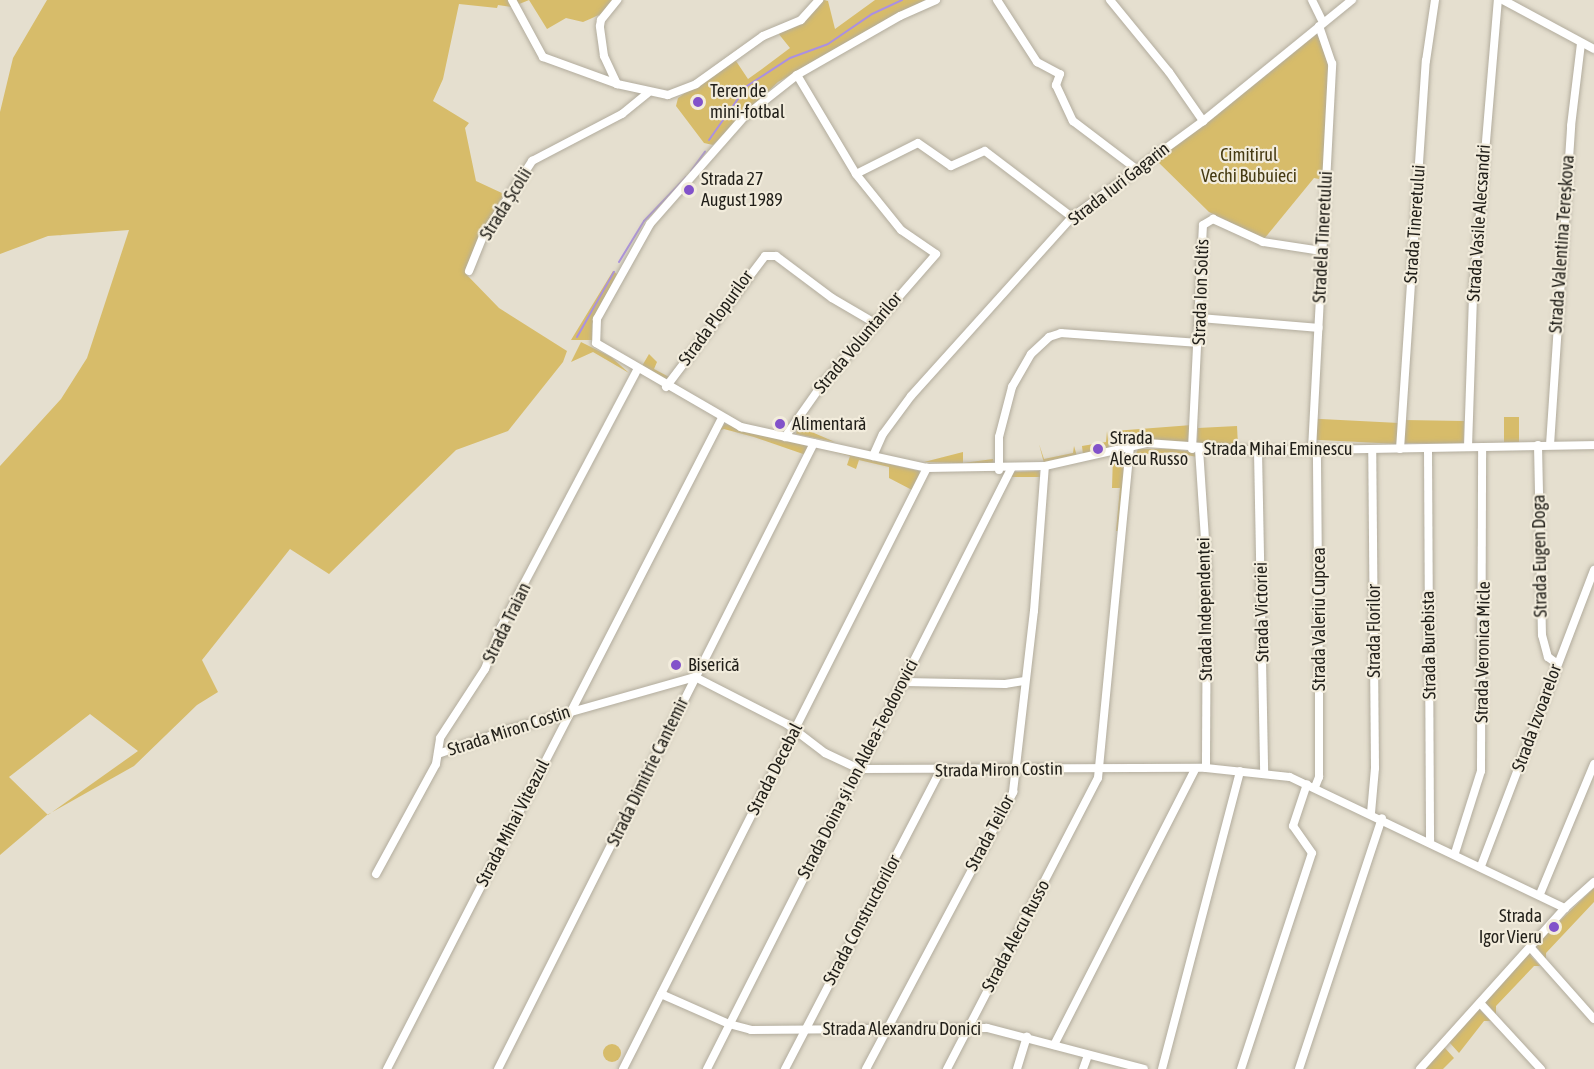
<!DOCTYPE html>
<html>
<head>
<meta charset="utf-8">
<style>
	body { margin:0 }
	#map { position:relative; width:1594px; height:1069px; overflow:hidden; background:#e5dfcf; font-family:"Asap Condensed",sans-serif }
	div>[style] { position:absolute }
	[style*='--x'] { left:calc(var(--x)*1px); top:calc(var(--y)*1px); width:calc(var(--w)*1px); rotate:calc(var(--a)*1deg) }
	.green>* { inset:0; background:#d7bc6a; transform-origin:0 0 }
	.round { border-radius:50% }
	.stream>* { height:2px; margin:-1px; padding:0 1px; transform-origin:1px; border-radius:1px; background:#ab90e0 }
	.roads { filter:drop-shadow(0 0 2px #b2ac9d) drop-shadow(0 0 2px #b2ac9d) }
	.minor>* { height:8px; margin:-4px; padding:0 4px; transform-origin:4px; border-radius:4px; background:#fff }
	.dots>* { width:16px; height:16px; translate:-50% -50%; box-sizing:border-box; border:3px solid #f2ecdc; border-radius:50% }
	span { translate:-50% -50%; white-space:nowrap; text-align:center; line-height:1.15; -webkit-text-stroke:4.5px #f2ecdc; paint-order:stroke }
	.poi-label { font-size:18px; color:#211f19 }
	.left { translate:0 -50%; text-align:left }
	.right { translate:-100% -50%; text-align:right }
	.park-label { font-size:18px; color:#463a12 }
	.street-label { font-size:18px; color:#211f19 }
</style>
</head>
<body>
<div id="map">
	<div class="green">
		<div style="clip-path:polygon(evenodd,47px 0,614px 0,605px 12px,590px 19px,583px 22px,566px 18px,547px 29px,529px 0,512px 7px,498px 5px,497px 8px,459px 4px,443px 79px,433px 101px,469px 123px,465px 128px,476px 181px,504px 194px,480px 235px,465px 273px,499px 308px,567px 351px,563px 362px,508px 431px,456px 450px,329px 574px,290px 549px,202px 660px,218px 692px,197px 705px,134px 766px,47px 815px,0 855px,0 466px,61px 399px,87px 358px,129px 230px,48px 236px,0 254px,0 112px,13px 58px,47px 0,90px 714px,138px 751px,48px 815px,9px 777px,90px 714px)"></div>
		<div style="clip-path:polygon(824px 0,828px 1px,835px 29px,875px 0,925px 0,778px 82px,713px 145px,704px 143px,676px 106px,678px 98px,734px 58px,748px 79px,762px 69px,790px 48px,778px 33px,813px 12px)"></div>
		<div style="clip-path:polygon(1316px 32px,1330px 61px,1325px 165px,1319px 179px,1314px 178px,1264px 239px,1209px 212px,1155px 159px)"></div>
		<div style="clip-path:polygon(613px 271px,617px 274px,592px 324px,592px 340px,571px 340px)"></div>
		<div style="clip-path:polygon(581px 342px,611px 357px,629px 373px,593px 352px,571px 362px)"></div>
		<div style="clip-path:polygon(649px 354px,657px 362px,654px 369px,669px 377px,666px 380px,642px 366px)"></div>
		<div style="left:1504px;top:417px;width:15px;height:25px"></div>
		<div style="left:1404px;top:420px;width:60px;height:23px;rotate:1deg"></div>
		<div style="clip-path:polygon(799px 421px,800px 427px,835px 442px,796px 434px)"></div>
		<div style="left:1399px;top:423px;width:21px;height:83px;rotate:93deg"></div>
		<div style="clip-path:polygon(725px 424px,808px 446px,806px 455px,754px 437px,724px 429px,718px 431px)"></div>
		<div style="clip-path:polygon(1192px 425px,1188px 445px,1115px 447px,1114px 431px)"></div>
		<div style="clip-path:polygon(1237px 426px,1238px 446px,1197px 444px,1198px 428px)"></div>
		<div style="clip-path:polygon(1107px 431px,1109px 449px,1083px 455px,1082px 446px,1106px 442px)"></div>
		<div style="clip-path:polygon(1039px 444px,1044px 459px,1073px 453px,1074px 446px,1077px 456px,1044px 463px)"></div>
		<div style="clip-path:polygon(820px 448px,919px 471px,920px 475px,912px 490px,889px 478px,889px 467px,859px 460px,856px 469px,847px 465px,850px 456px)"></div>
		<div style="clip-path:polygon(1138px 449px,1171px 449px,1194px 452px,1197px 457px,1173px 452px,1135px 455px)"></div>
		<div style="clip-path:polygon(963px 452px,963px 463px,993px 459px,994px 464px,924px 462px)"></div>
		<div style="clip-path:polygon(1122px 452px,1125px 454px,1120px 531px,1116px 531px,1120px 488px,1112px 488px,1113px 455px)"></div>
		<div style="clip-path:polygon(1039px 471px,1041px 477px,1010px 477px,1014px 472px)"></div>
		<div style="clip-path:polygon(1594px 888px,1594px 902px,1546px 953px,1546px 959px,1535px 945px)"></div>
		<div style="clip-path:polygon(1528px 953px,1540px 966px,1534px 966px,1496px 1006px,1496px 1014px,1485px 1002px)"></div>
		<div style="clip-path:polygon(1479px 1009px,1491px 1021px,1484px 1021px,1459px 1053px,1449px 1042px)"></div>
		<div class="round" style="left:603px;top:1044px;width:18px;height:18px"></div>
		<div style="clip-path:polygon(1444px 1047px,1454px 1058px,1443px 1069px,1424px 1069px)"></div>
	</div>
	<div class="stream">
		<div style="--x:709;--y:140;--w:66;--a:-54.9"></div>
		<div style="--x:747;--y:86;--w:51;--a:-33.1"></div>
		<div style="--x:790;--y:58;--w:40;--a:-20.2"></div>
		<div style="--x:828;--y:44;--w:53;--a:-34.3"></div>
		<div style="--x:872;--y:14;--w:33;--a:-25"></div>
		<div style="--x:691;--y:171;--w:24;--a:-54"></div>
		<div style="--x:619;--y:262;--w:48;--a:-58.6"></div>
		<div style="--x:644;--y:221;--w:61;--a:-46.3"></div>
		<div style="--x:577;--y:337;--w:75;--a:-60.4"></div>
	</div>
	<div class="roads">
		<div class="minor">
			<div style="--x:512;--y:0;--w:65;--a:61.5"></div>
			<div style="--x:543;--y:57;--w:79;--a:20"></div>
			<div style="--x:617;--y:84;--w:52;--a:12.2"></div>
			<div style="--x:668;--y:95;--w:30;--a:-21"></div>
			<div style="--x:696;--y:84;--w:82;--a:-35.6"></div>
			<div style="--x:763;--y:36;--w:41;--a:-22.8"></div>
			<div style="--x:801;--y:20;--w:27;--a:-48"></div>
			<div style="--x:936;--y:0;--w:39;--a:156"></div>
			<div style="--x:900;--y:16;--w:119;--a:150.2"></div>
			<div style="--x:797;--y:75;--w:68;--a:141.6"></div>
			<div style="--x:744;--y:117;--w:142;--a:131.3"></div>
			<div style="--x:650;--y:224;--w:109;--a:119.2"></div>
			<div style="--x:597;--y:319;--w:24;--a:92"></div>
			<div style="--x:596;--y:343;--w:168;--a:30.1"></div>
			<div style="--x:741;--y:427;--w:190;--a:12.4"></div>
			<div style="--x:927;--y:468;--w:118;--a:-1"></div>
			<div style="--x:1045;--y:466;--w:105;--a:-12.7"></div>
			<div style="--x:1147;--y:443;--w:111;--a:4.1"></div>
			<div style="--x:1258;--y:451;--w:336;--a:-1"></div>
			<div style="--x:997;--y:0;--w:74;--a:57.2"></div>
			<div style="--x:1037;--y:62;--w:26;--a:28"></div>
			<div style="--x:1060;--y:74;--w:12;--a:110"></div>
			<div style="--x:1056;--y:85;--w:40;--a:65"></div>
			<div style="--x:1073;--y:121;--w:78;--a:37.2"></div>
			<div style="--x:1110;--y:0;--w:93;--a:50.7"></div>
			<div style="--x:1169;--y:72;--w:60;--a:55.2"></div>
			<div style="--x:1312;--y:0;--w:25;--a:64"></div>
			<div style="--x:1503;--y:0;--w:103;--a:28.3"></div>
			<div style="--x:797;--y:75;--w:115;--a:59.2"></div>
			<div style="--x:856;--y:174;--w:69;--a:-26.6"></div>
			<div style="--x:918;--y:143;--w:40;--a:34.9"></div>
			<div style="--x:951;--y:166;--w:37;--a:-24"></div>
			<div style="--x:985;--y:151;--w:109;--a:37.2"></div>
			<div style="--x:617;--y:84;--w:31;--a:-115"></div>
			<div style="--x:604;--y:56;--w:30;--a:-98"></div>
			<div style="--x:600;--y:26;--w:6;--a:-81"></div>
			<div style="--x:601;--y:20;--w:26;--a:-51"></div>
			<div style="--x:469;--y:271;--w:38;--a:-68"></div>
			<div style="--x:483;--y:236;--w:90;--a:-56.8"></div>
			<div style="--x:532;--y:161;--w:102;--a:-27.6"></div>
			<div style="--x:622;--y:114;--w:33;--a:-39"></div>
			<div style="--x:1201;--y:318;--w:118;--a:4.8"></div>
			<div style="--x:666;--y:387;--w:164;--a:-52.9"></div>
			<div style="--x:765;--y:256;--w:11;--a:0"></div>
			<div style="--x:776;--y:256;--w:70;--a:36.9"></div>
			<div style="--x:832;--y:298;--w:48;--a:30.3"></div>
			<div style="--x:785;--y:437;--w:62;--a:-54.8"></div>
			<div style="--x:821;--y:386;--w:175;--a:-48.9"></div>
			<div style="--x:936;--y:254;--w:42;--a:-145.6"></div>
			<div style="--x:901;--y:230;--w:72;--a:-128.8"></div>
			<div style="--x:1538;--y:445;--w:190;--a:88.8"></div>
			<div style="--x:1542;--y:635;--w:23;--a:75"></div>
			<div style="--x:1548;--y:657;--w:10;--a:37"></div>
			<div style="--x:1550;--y:445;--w:320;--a:-86.2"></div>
			<div style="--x:1571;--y:126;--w:84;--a:-83.1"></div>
			<div style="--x:1468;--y:447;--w:151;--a:-88.1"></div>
			<div style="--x:1473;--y:296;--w:297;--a:-85.2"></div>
			<div style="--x:1428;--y:448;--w:393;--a:89.7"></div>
			<div style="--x:1192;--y:449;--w:224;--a:-87.2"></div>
			<div style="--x:1203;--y:225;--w:12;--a:-31"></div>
			<div style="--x:1213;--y:219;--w:55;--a:24.7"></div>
			<div style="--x:1263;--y:242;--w:60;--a:8.7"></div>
			<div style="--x:1199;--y:449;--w:120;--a:86.2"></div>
			<div style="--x:1207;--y:569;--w:199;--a:90.3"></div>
			<div style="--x:1400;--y:449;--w:389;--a:-86.2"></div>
			<div style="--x:1426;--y:61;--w:62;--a:-81.6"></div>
			<div style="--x:1312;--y:450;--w:387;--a:-87"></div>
			<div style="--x:1332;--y:64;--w:40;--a:-108.9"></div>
			<div style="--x:1258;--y:451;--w:322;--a:88.9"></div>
			<div style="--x:873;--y:456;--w:24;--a:-66"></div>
			<div style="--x:883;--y:434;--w:47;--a:-53.6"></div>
			<div style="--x:911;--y:396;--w:241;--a:-48"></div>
			<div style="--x:1072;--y:217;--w:162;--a:-36.2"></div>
			<div style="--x:1203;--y:121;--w:192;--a:-39.1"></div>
			<div style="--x:999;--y:470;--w:33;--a:-90"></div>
			<div style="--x:999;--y:437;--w:52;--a:-75.4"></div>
			<div style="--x:1012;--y:387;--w:38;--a:-60"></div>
			<div style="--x:1031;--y:354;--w:25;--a:-43"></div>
			<div style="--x:1049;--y:337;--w:13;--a:-18"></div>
			<div style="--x:1061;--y:333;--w:138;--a:4.1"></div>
			<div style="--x:905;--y:682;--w:100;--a:1.1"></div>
			<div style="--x:1005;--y:684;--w:20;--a:-9"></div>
			<div style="--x:438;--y:754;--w:70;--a:-19.2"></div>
			<div style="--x:504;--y:731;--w:198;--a:-15.8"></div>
			<div style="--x:695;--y:677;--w:103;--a:27.1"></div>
			<div style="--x:787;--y:724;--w:48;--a:37.3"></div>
			<div style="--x:825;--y:753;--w:38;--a:25"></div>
			<div style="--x:860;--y:769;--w:346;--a:-0.2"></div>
			<div style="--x:1206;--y:768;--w:84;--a:6.1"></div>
			<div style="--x:1290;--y:777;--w:305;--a:25.5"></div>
			<div style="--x:1315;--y:787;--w:11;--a:-68"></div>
			<div style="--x:1319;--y:777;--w:85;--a:-90"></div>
			<div style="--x:1319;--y:692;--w:242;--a:-90.5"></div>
			<div style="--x:1371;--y:813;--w:45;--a:-84.9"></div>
			<div style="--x:1375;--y:768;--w:318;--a:-90.5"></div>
			<div style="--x:1455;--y:853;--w:86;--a:-72.4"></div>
			<div style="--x:1481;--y:771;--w:324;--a:-89.8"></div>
			<div style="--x:1481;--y:866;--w:317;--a:-69.1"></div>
			<div style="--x:376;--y:874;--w:125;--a:-61.4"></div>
			<div style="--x:436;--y:764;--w:26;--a:-81"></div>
			<div style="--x:440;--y:738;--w:82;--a:-56.9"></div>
			<div style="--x:485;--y:669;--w:45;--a:-69.1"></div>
			<div style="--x:501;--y:627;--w:291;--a:-62.1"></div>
			<div style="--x:1540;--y:894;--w:141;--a:-67.4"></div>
			<div style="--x:1530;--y:947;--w:96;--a:48.4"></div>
			<div style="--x:661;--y:994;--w:74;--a:23.8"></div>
			<div style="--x:729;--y:1024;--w:23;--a:15"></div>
			<div style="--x:751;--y:1030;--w:236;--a:-0.5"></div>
			<div style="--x:987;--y:1028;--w:162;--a:14.6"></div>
			<div style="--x:1480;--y:1003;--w:90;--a:47.3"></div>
			<div style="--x:1054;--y:1045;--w:311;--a:-62.9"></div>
			<div style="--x:387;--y:1069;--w:732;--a:-62.77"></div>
			<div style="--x:498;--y:1069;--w:701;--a:-63.22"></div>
			<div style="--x:623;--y:1069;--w:674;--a:-63.17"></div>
			<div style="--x:707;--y:1069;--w:673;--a:-63.13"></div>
			<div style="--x:785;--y:1069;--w:336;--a:-62.5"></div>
			<div style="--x:866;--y:1069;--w:314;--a:-62"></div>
			<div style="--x:1013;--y:792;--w:182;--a:-83.4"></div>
			<div style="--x:1034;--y:611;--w:145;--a:-85.7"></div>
			<div style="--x:947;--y:1069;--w:328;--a:-62.6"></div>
			<div style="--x:1098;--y:778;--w:333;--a:-84.5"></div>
			<div style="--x:1017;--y:1069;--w:34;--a:-73"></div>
			<div style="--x:1083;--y:1069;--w:15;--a:-70"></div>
			<div style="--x:1162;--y:1069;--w:308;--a:-75.3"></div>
			<div style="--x:1241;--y:1069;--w:227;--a:-71.8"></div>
			<div style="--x:1312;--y:853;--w:33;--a:-125"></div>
			<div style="--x:1293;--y:826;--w:44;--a:-71.6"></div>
			<div style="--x:1299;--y:1069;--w:264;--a:-71.7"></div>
			<div style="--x:1420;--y:1069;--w:217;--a:-48"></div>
			<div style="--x:1565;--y:908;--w:39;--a:-42"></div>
		</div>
	</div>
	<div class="dots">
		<div style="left:698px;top:102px;background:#8252ca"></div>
		<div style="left:689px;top:190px;background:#8252ca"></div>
		<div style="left:780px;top:424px;background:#8252ca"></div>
		<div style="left:1098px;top:449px;background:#8252ca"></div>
		<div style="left:676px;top:665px;background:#8252ca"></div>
		<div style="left:1554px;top:927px;background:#8252ca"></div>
	</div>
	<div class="poi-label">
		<span class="left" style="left:710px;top:102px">Teren de<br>mini-fotbal</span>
		<span class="left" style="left:701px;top:190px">Strada 27<br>August 1989</span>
		<span class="left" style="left:792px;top:424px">Alimentară</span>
		<span class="left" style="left:1110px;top:449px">Strada<br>Alecu Russo</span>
		<span class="left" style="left:688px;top:665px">Biserică</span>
		<span class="right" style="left:1542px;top:927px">Strada<br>Igor Vieru</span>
	</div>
	<div class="park-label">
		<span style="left:1249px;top:166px">Cimitirul<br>Vechi Bubuieci</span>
	</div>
	<div class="street-label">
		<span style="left:1119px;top:184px;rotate:-38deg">Strada Iuri Gagarin</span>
		<span style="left:506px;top:204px;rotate:-58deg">Strada Școlii</span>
		<span style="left:1479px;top:223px;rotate:-86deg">Strada Vasile Alecsandri</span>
		<span style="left:1415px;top:224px;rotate:-86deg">Strada Tineretului</span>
		<span style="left:1323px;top:237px;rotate:-87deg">Stradela Tineretului</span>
		<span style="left:1562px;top:244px;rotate:-86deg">Strada Valentina Tereșkova</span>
		<span style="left:1201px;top:292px;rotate:-88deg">Strada Ion Soltîs</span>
		<span style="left:716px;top:318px;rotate:-54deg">Strada Plopurilor</span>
		<span style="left:858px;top:343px;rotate:-50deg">Strada Voluntarilor</span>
		<span style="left:1278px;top:449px">Strada Mihai Eminescu</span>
		<span style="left:1540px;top:556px;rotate:-91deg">Strada Eugen Doga</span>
		<span style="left:1205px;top:609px;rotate:-91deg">Strada Independenței</span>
		<span style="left:1262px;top:612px;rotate:-91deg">Strada Victoriei</span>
		<span style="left:1319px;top:619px;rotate:-90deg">Strada Valeriu Cupcea</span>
		<span style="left:507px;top:623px;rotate:-64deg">Strada Traian</span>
		<span style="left:1374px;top:631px;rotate:-90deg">Strada Florilor</span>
		<span style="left:1429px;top:645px;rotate:-91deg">Strada Burebista</span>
		<span style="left:1483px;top:652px;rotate:-89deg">Strada Veronica Micle</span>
		<span style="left:1537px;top:718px;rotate:-70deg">Strada Izvoarelor</span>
		<span style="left:509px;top:731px;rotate:-18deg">Strada Miron Costin</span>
		<span style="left:775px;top:769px;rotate:-63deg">Strada Decebal</span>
		<span style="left:858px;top:769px;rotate:-63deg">Strada Doina și Ion Aldea-Teodorovici</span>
		<span style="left:999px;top:770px;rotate:-1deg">Strada Miron Costin</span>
		<span style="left:648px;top:772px;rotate:-64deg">Strada Dimitrie Cantemir</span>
		<span style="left:513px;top:823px;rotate:-63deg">Strada Mihai Viteazul</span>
		<span style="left:990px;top:833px;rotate:-62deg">Strada Teilor</span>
		<span style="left:862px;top:920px;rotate:-62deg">Strada Constructorilor</span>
		<span style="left:1016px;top:936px;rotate:-62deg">Strada Alecu Russo</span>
		<span style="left:902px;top:1029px">Strada Alexandru Donici</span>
	</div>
</div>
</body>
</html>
